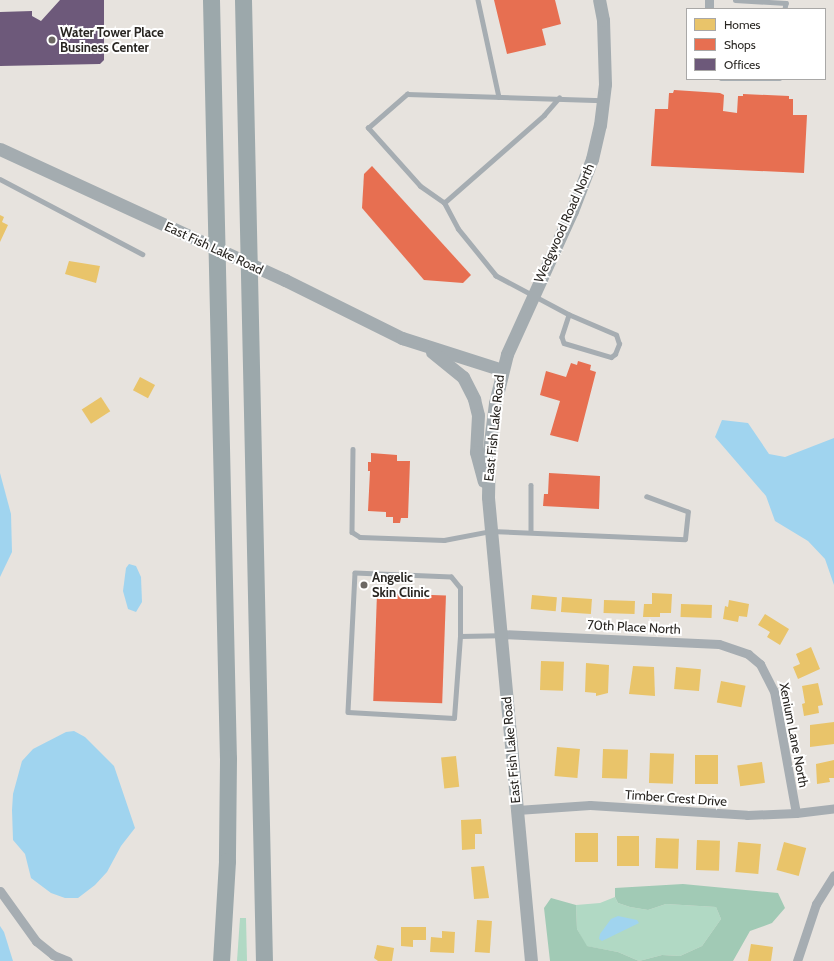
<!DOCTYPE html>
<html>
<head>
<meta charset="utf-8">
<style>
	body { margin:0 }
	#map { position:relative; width:834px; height:961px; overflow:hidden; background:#e7e3de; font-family:Cabin,sans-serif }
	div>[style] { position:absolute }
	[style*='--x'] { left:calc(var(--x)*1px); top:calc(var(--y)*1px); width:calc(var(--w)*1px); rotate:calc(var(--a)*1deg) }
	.green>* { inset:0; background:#b1d9c4 }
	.forest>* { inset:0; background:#a1cab5 }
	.water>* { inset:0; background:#a0d4ef }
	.homes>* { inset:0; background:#e9c46a; transform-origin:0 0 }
	.shops>* { inset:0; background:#e76f51; transform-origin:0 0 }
	.offices>* { inset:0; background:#6d597a }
	.lane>* { height:4.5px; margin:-2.25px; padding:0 2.25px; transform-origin:2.25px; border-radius:2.25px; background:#a6adb2 }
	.street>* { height:9px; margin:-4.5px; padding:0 4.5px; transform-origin:4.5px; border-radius:4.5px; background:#a6adb2 }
	.secondary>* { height:13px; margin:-6.5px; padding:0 6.5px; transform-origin:6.5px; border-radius:6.5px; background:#a4acb0 }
	.highway>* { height:17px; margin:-8.5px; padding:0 8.5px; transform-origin:8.5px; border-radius:8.5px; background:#9ca8ab }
	.dots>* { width:11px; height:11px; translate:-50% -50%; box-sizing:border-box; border:2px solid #fff; border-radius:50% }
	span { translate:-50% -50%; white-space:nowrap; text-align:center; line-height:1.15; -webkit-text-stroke:4px #fff; paint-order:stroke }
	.poi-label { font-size:13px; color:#292622; font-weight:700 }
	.left { translate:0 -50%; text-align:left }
	.street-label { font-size:13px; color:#292622 }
	.legend { position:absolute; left:686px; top:8px; width:140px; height:72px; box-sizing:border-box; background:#fff; border:1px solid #a9a8a7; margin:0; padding:5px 7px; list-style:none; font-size:12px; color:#292622 }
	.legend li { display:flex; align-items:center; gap:8px; height:20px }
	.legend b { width:20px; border:1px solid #a9a8a7 }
</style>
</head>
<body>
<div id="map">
	<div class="green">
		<div style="clip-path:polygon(615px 897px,618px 903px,630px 907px,648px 910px,666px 904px,716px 907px,721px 919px,702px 946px,680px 956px,662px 955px,639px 961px,618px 952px,586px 946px,577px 929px,576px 905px,600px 903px)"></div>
		<div style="clip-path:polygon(240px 918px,246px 918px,247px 961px,237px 961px)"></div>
	</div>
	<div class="forest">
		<div style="clip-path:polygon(683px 884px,778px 893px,785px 908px,772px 923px,750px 931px,733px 961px,550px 961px,544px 908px,551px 898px,576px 905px,577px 929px,587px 946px,618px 952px,639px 961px,662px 955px,680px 956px,702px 946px,721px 919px,716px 907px,666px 904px,648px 910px,630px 907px,618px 903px,615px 897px,615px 888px)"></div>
	</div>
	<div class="water">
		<div style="clip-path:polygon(722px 420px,748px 423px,769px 454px,785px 457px,834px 438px,834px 585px,825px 559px,808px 541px,775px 521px,766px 496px,715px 437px)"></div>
		<div style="clip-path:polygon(0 473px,11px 514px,12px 552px,0 577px)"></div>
		<div style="clip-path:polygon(129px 564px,136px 566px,141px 577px,142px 602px,136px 612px,128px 609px,123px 591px,126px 568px)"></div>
		<div style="clip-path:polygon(74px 731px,85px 737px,114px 766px,135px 828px,121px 846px,107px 872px,95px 885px,78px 898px,65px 898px,51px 893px,31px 878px,25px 854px,13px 840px,12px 810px,13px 794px,22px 761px,33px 749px,66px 732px)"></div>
		<div style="clip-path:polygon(618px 916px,637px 920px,639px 923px,602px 941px,599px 939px,600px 934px,611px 919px)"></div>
		<div style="clip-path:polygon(0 926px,4px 932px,13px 961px,0 961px)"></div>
	</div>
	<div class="homes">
		<div style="clip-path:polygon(0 215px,4px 217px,2px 222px,8px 225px,0 242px)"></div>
		<div style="clip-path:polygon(69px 261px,100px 266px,96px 283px,65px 274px)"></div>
		<div style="left:140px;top:377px;width:17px;height:15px;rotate:28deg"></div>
		<div style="left:101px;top:397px;width:17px;height:23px;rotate:57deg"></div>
		<div style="clip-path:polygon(652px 593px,672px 594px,671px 613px,660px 613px,660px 617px,643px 617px,644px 604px,652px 604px)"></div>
		<div style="left:532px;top:595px;width:25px;height:14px;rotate:5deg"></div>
		<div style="left:562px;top:597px;width:30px;height:15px;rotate:4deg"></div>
		<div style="left:604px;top:600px;width:31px;height:13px;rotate:2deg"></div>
		<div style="clip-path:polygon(729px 600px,749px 604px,747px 617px,739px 616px,738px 622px,723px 619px,725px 606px,728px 607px)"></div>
		<div style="left:681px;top:604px;width:31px;height:13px;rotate:2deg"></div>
		<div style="clip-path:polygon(765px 614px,789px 629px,780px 645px,767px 637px,770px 632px,758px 625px)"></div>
		<div style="clip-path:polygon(811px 647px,820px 669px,798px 679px,793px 667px,800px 664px,796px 654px)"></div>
		<div style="left:541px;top:661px;width:23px;height:29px;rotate:2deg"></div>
		<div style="clip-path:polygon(586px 663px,609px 665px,608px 693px,596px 696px,596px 693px,585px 692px)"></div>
		<div style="clip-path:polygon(633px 666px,654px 667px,655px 696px,629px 694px)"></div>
		<div style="left:676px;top:667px;width:25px;height:22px;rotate:5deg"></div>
		<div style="left:721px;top:681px;width:25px;height:22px;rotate:11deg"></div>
		<div style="clip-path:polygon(818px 683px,823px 705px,818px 706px,819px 713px,804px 716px,802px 704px,805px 703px,802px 686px)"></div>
		<div style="clip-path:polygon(834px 722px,834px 744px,810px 747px,810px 725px)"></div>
		<div style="left:557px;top:747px;width:23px;height:29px;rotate:5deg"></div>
		<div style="left:603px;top:749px;width:25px;height:29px;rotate:2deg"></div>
		<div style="left:650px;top:753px;width:24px;height:30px;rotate:2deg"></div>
		<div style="left:695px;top:755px;width:23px;height:29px"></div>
		<div style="left:456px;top:756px;width:31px;height:15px;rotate:84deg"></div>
		<div style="clip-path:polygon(834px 760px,834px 778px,829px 778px,830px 782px,817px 784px,816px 764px)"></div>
		<div style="left:762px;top:762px;width:21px;height:25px;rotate:82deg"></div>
		<div style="clip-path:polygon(481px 819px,482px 834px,475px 834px,475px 849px,462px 850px,461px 820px)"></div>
		<div style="left:575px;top:833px;width:23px;height:29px"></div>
		<div style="left:617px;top:836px;width:22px;height:30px"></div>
		<div style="left:656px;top:838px;width:23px;height:30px;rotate:2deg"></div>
		<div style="left:697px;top:840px;width:23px;height:30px;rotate:2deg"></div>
		<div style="left:738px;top:842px;width:23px;height:30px;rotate:5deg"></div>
		<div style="left:784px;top:842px;width:23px;height:29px;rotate:15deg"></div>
		<div style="clip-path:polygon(484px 866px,489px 898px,474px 899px,471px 867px)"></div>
		<div style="left:477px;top:920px;width:15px;height:32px;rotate:4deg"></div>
		<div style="clip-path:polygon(401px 927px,426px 927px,426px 940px,413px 940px,413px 947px,401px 946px)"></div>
		<div style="clip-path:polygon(442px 931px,455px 932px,454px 953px,430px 952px,431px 937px,442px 938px)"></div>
		<div style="clip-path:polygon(751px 944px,773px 947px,771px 961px,748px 961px)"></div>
		<div style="clip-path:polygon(377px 945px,394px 948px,392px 961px,378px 961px,374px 958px)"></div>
	</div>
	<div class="shops">
		<div style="clip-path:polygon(494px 0,555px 0,561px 24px,542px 29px,546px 45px,507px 54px)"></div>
		<div style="clip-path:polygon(674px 90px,720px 93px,724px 95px,723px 111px,737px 113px,738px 96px,743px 96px,743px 94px,789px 96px,789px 99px,793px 99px,793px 115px,807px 115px,804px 173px,651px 166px,655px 109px,668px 109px,669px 93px,673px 93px)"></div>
		<div style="clip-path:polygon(372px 166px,471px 275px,463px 283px,424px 280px,362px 208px,364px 174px)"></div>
		<div style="clip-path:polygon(578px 361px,591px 365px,590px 370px,596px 372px,578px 442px,550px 435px,560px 401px,540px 395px,546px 371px,566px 377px,571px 363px,577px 365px)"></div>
		<div style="clip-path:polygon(371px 453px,397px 455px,397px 461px,410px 461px,408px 518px,401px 518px,400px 523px,393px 523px,393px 517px,386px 517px,386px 512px,368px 511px,370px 471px,368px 471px,368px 462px,371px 462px)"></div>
		<div style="clip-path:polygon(549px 473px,600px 476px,599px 509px,543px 506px,544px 494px,548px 494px)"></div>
		<div style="left:377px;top:593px;width:69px;height:108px;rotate:2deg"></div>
	</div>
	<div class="offices">
		<div style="clip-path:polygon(60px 0,104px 0,104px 60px,100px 64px,0 66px,0 12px,32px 11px,32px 16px,41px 21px)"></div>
	</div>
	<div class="lane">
		<div style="--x:478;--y:0;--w:99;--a:77.8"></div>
		<div style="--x:735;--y:0;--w:51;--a:3.4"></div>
		<div style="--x:786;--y:3;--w:6;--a:99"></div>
		<div style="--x:721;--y:79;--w:59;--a:0"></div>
		<div style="--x:0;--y:179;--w:161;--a:27.8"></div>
		<div style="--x:444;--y:203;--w:133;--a:-41.3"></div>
		<div style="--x:544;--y:115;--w:23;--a:-49"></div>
		<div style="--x:569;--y:315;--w:23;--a:108"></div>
		<div style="--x:562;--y:337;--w:6;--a:72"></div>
		<div style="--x:564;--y:343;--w:49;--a:16.6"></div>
		<div style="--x:611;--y:357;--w:5;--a:-37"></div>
		<div style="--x:615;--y:354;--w:11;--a:-68"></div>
		<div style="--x:619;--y:344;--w:9;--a:-108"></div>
		<div style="--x:616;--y:335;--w:51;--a:-156.9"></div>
		<div style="--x:569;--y:315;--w:83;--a:-151.9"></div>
		<div style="--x:496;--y:276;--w:60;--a:-129"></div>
		<div style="--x:458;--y:229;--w:30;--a:-118"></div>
		<div style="--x:444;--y:203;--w:29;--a:-145"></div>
		<div style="--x:420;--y:186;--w:78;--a:-131.9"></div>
		<div style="--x:368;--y:128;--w:52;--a:-41.1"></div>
		<div style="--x:407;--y:94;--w:195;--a:1.8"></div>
		<div style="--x:353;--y:449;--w:83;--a:90.7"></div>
		<div style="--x:352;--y:532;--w:9;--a:32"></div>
		<div style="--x:360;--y:537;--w:84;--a:2"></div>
		<div style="--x:444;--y:540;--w:48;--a:-10.8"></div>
		<div style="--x:491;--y:531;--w:194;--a:2.4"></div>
		<div style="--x:685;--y:539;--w:27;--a:-84"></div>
		<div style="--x:688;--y:512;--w:44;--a:-159.9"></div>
		<div style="--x:531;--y:485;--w:47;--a:90"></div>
		<div style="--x:460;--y:636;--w:48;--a:-90"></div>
		<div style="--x:460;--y:588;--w:14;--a:-129"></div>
		<div style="--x:451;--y:577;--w:96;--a:-177.6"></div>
		<div style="--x:355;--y:573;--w:139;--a:92.9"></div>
		<div style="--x:348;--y:712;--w:106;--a:3.2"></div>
		<div style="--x:454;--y:718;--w:82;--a:-85.8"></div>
		<div style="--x:460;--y:636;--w:39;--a:-1"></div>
	</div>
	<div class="street">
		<div style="--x:709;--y:9;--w:9;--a:-90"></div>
		<div style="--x:501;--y:634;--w:218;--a:2.6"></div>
		<div style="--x:719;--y:644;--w:31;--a:19"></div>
		<div style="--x:748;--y:654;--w:16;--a:40"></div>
		<div style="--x:760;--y:664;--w:30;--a:63"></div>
		<div style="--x:774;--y:691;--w:124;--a:79.8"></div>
		<div style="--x:517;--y:810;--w:73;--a:-3.9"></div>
		<div style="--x:590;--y:805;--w:157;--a:3.6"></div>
		<div style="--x:747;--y:815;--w:49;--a:-2.3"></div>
		<div style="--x:796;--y:813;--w:38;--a:-7"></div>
		<div style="--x:0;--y:891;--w:62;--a:54.2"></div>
		<div style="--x:36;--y:941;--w:22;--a:39"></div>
		<div style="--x:53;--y:955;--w:16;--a:22"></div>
		<div style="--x:797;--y:961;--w:60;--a:-71.6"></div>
		<div style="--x:816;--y:904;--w:34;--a:-58"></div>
	</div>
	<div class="secondary">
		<div style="--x:0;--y:149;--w:314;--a:24.7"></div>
		<div style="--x:285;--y:280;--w:131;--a:26.4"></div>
		<div style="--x:402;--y:338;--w:105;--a:17.7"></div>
		<div style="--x:432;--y:352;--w:40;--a:39"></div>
		<div style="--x:463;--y:377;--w:25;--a:63"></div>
		<div style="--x:474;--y:399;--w:16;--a:76"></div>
		<div style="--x:478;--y:415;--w:37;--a:93"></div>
		<div style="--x:476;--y:452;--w:30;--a:75"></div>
		<div style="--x:531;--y:961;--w:466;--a:-95.3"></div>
		<div style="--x:488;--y:497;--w:47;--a:-88.8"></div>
		<div style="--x:489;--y:450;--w:47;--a:-82.7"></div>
		<div style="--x:495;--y:403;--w:50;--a:-76.2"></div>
		<div style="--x:507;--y:354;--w:157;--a:-65.6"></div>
		<div style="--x:572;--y:211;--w:56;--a:-69"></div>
		<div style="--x:592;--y:159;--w:35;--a:-77"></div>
		<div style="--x:600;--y:125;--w:41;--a:-83"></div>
		<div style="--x:605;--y:84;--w:64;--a:-91.8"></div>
		<div style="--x:603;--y:20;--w:20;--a:-101"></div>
	</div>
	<div class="highway">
		<div style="--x:211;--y:0;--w:758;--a:88.72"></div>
		<div style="--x:228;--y:758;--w:103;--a:90.6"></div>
		<div style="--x:227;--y:861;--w:100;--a:93.4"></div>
		<div style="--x:243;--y:0;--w:961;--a:88.75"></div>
	</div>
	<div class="dots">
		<div style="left:52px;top:40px;background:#6c6864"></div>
		<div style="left:364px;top:585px;background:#6c6864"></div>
	</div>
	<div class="poi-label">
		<span class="left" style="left:60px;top:40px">Water Tower Place<br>Business Center</span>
		<span class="left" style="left:372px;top:585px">Angelic<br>Skin Clinic</span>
	</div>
	<div class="street-label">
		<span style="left:564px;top:223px;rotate:-66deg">Wedgwood Road North</span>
		<span style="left:214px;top:248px;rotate:25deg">East Fish Lake Road</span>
		<span style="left:494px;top:428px;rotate:-84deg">East Fish Lake Road</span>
		<span style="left:634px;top:627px;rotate:3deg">70th Place North</span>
		<span style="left:794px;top:735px;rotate:79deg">Xenium Lane North</span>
		<span style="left:511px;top:750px;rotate:-95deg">East Fish Lake Road</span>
		<span style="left:676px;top:798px;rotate:4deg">Timber Crest Drive</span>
	</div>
	<ul class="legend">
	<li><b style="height:11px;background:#e9c46a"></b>Homes</li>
	<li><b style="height:11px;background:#e76f51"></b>Shops</li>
	<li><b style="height:11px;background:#6d597a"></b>Offices</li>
	</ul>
</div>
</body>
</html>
